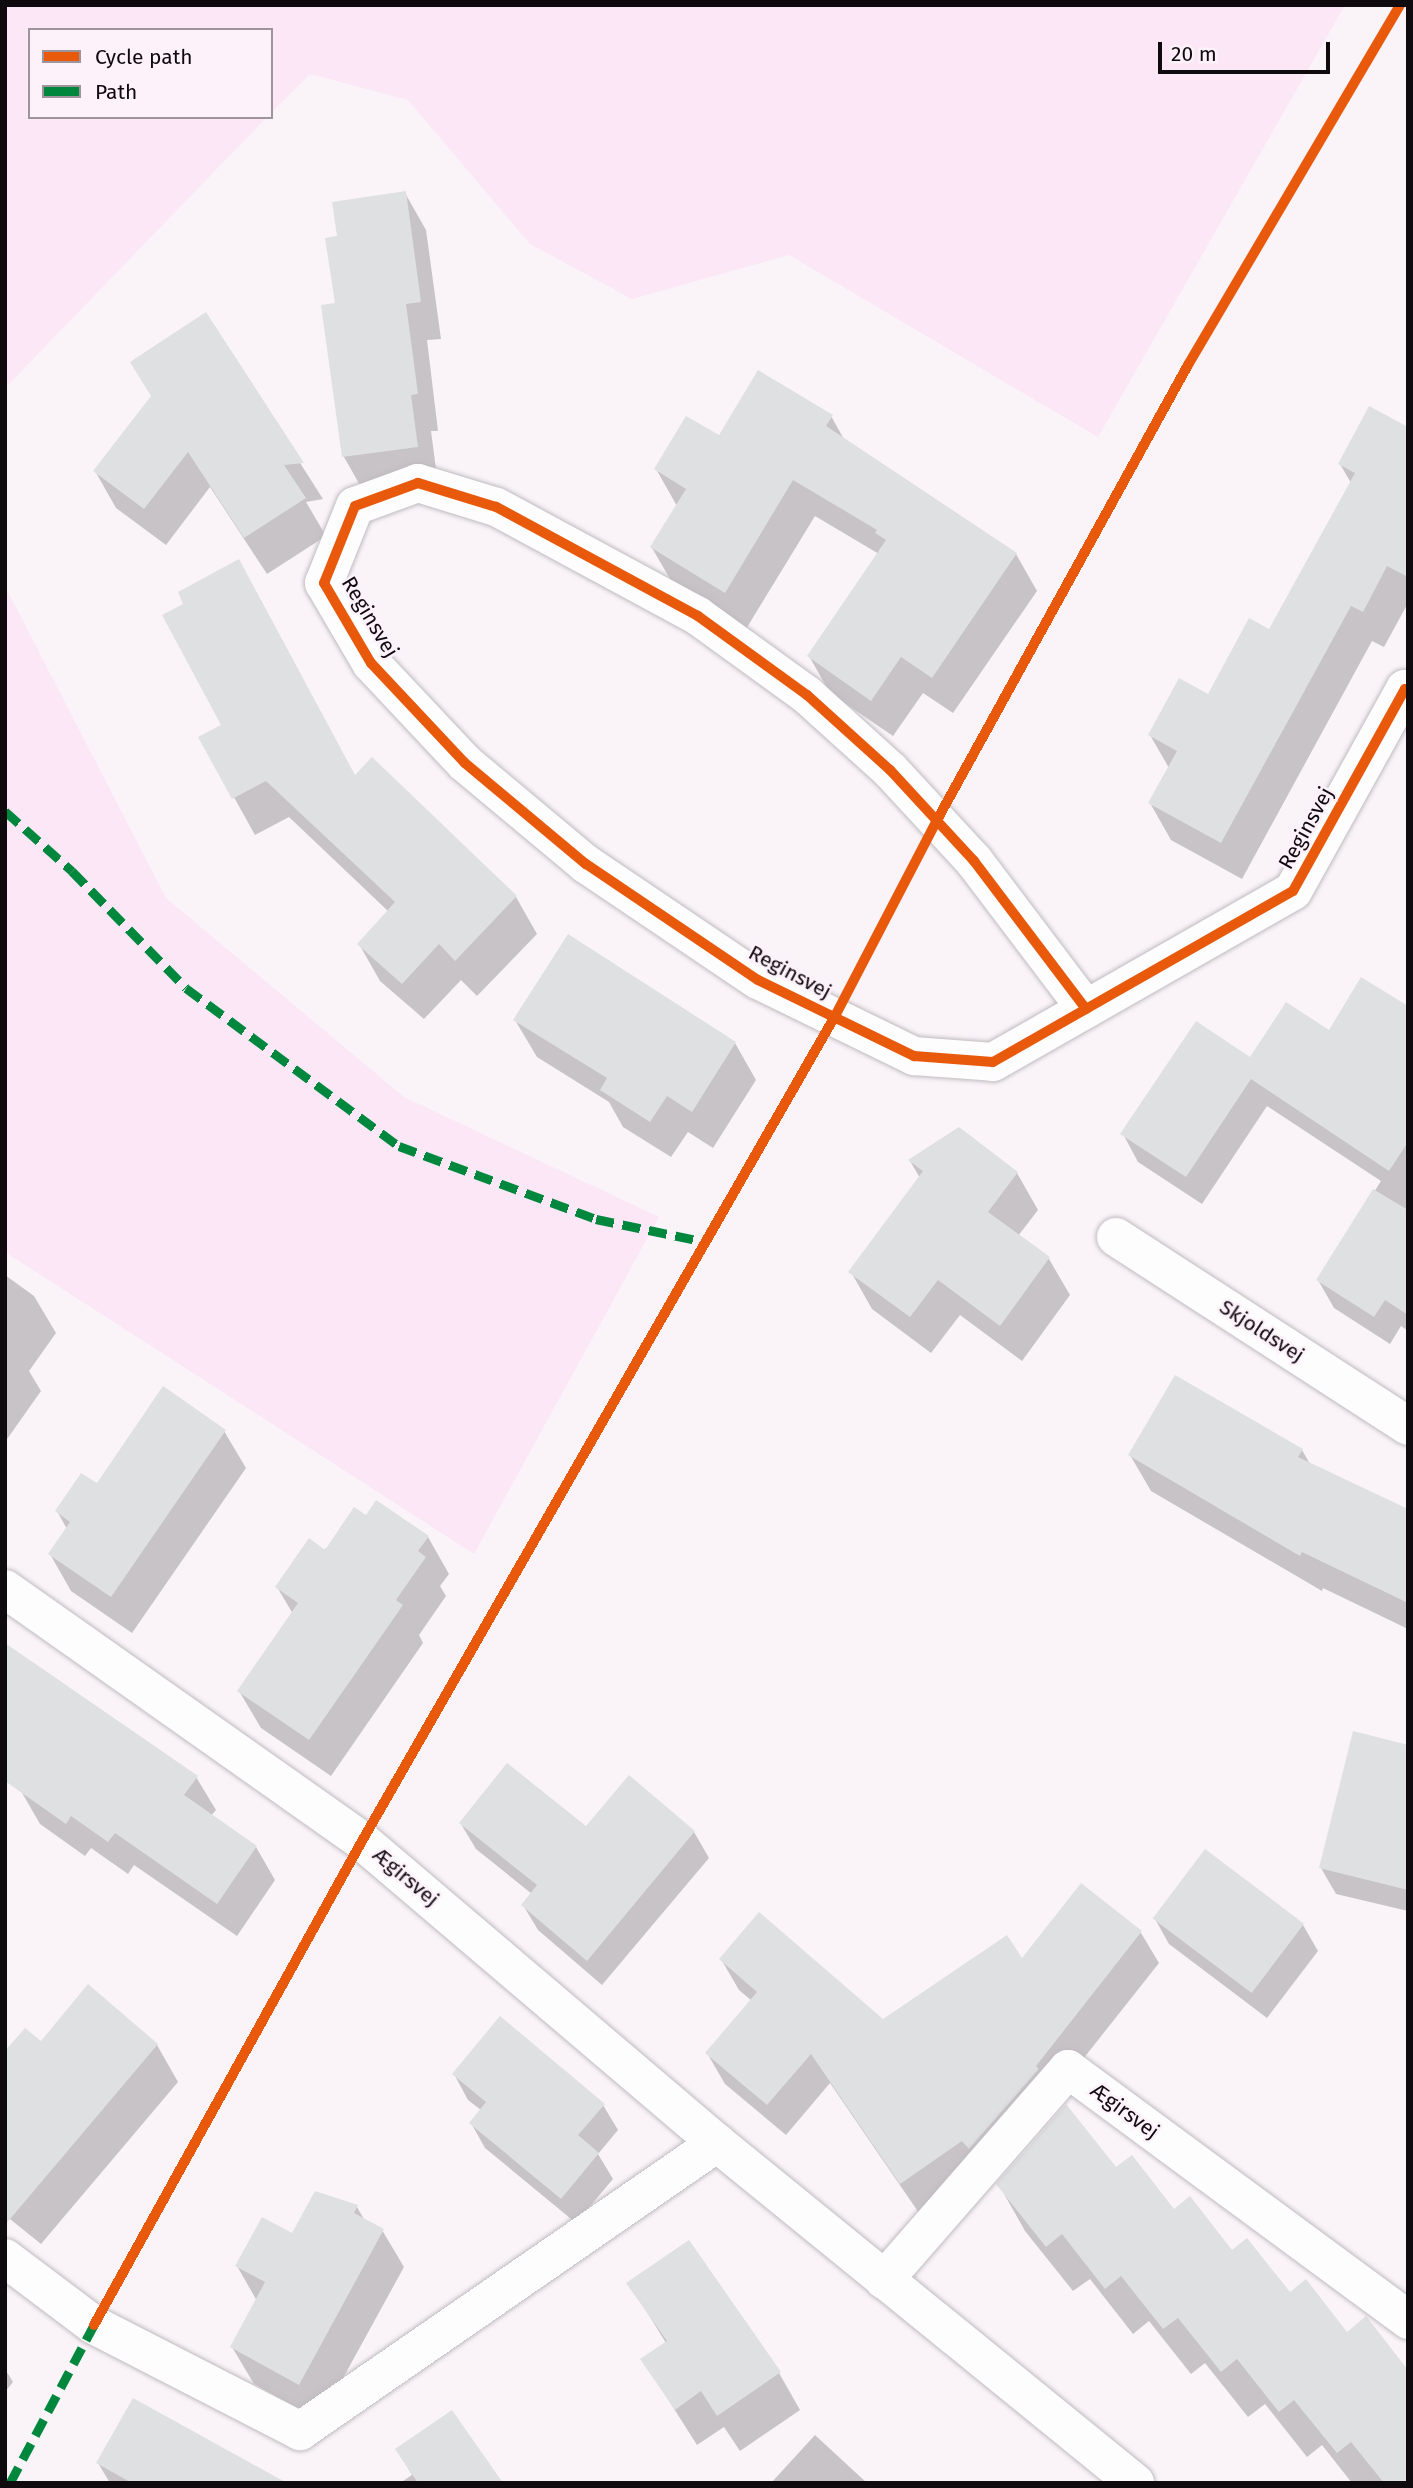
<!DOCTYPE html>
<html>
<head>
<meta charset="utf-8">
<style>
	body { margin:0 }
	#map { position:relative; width:1413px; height:2488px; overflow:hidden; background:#faf4f9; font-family:"Fira Sans",sans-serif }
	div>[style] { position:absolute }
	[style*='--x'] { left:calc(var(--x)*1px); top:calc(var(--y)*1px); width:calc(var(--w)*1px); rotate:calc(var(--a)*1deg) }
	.green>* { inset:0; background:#fbe7f6 }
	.shadow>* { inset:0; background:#0003 }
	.building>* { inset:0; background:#dee0e1; transform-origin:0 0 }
	.roads { filter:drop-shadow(0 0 2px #c0bbbf) drop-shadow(0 0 2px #c0bbbf) }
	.minor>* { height:38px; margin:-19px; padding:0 19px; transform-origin:19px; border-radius:19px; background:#fefdfe }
	.quiet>* { height:9px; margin-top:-4.5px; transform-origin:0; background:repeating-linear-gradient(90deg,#00873e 0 18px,transparent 0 27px) }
	.cycleway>* { height:10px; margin:-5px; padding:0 5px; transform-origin:5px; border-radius:5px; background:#e8590c }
	span { translate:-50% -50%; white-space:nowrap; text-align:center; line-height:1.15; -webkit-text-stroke:5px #fdf1fa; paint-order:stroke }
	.street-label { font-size:21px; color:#0f0a0e }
	.frame { position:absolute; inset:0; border:7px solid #0f0a0e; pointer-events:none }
	.legend { position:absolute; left:28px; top:28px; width:245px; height:91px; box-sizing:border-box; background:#fdf1fa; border:2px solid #9e959c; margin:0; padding:9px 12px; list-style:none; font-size:21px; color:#0f0a0e }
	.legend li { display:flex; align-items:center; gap:14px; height:35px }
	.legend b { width:35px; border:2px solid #9e959c }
	.scale { position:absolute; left:1158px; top:42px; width:172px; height:32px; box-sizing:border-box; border:4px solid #0f0a0e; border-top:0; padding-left:9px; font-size:21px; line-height:24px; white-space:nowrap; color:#0f0a0e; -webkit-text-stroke:5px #fdf1fa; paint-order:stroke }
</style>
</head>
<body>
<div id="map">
	<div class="green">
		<div style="clip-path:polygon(5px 5px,1345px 5px,1098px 437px,789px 255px,632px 299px,530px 244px,408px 100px,310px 74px,271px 113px,271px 30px,30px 30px,30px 117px,267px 117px,5px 388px)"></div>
		<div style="clip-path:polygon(5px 586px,166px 898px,404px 1097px,659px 1217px,474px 1554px,5px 1252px)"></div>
	</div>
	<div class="shadow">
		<div style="clip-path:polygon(405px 193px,426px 230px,441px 339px,427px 340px,438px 431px,431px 431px,438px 484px,365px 494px,344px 457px,323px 306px,337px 305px,339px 237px)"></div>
		<div style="clip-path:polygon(206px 315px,323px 499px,306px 502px,326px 536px,267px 574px,210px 487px,166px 545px,116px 508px,95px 471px,152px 397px)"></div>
		<div style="clip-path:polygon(831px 416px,845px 441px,1016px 554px,1037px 591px,953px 713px,923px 693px,893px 736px,830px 693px,809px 656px,879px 554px,815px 516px,746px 629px,673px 584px,652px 548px,677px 506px,656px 469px,719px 437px)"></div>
		<div style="clip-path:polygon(1408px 429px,1408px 603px,1384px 647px,1372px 641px,1242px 879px,1171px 840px,1150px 803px,1169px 768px,1150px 735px,1208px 696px,1270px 631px,1351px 483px,1340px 464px)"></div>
		<div style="clip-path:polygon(201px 738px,356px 777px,516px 897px,537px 934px,477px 996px,461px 980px,424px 1019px,380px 981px,359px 944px,389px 912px,289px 817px,255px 835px)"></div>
		<div style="clip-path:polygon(1408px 1008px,1408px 1331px,1401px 1326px,1390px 1344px,1334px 1308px,1318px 1280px,1381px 1181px,1267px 1106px,1202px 1204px,1138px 1162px,1123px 1134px,1250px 1059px)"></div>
		<div style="clip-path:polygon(515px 1020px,735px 1043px,756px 1080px,713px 1148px,688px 1132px,671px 1157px,623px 1127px,609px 1102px,537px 1057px)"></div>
		<div style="clip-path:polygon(910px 1161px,1017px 1173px,1038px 1210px,1018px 1236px,1049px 1259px,1070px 1295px,1022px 1361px,960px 1315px,931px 1353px,872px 1309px,851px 1272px,920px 1178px)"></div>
		<div style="clip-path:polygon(5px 1275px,34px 1296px,56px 1333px,29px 1371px,41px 1391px,5px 1442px)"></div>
		<div style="clip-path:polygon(224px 1431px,246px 1468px,132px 1633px,71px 1591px,50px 1554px,67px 1529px,57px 1511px,97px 1485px)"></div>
		<div style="clip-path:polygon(1302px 1450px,1310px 1464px,1408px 1511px,1408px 1629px,1323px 1588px,1322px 1591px,1151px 1491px,1130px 1455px)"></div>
		<div style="clip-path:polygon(366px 1517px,428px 1537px,449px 1574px,440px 1586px,446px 1596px,419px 1635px,423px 1643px,331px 1776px,261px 1728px,239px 1691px,293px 1614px,277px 1587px)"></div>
		<div style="clip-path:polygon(1408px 1746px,1408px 1911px,1336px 1894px,1321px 1868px)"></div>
		<div style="clip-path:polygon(196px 1777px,216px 1810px,211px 1816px,256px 1847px,275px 1880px,237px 1936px,134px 1865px,128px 1874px,91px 1848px,85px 1856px,40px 1824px,21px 1791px)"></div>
		<div style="clip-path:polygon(461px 1824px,694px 1832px,709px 1858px,602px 1985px,538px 1930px,523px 1905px,532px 1894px,476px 1849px)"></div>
		<div style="clip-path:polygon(1205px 1852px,1303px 1925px,1318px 1951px,1267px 2018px,1169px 1944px,1155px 1919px)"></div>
		<div style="clip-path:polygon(1082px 1885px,1141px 1933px,1159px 1963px,1053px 2097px,919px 2213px,830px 2083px,786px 2135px,725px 2084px,707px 2053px,752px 2001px,739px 1990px,721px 1959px,882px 2021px,1022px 1961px)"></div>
		<div style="clip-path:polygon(41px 2043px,157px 2045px,178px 2082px,41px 2244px,5px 2215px)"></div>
		<div style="clip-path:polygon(454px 2074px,603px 2105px,618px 2130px,598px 2154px,613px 2179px,576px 2223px,485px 2148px,471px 2123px,481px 2110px,468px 2100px)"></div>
		<div style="clip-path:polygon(1116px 2169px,1174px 2212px,1408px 2483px,1352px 2483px,1322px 2445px,1307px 2457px,1265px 2404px,1248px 2417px,1205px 2363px,1191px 2374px,1149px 2321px,1133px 2334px,1090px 2279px,1073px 2291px,1025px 2231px,999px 2185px)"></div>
		<div style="clip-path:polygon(316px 2193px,357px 2207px,365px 2221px,382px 2230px,404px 2267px,320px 2420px,254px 2384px,232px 2347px,257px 2301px,237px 2266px,293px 2236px)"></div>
		<div style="clip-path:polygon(629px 2283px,779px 2373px,800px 2410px,740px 2451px,724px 2427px,697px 2445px,643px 2360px,666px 2343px)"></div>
		<div style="clip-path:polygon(5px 2369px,13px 2382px,5px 2392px)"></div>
		<div style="clip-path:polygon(815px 2435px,867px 2483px,771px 2483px)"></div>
		<div style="clip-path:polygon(397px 2450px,500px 2483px,400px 2483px,412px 2475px)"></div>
		<div style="clip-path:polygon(98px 2463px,256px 2483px,110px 2483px)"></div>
	</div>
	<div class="building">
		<div style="clip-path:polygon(406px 191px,421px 302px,406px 304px,418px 394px,411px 395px,418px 447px,342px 457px,321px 305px,335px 303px,325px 238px,337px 236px,332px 202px)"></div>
		<div style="clip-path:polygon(206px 312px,304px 463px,284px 465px,306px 498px,244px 538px,188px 452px,144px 509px,93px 471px,151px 396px,130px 362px)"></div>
		<div style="clip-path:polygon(758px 370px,833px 415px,826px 426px,1017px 553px,932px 678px,901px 657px,871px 701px,807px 656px,886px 540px,875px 533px,877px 530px,793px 480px,725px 593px,650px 547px,686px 489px,654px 469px,686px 416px,719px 435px)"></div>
		<div style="clip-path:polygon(1369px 406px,1408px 427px,1408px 577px,1387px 566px,1363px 612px,1351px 606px,1221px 843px,1148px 803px,1177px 751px,1148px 735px,1179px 678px,1208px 694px,1249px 618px,1269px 629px,1355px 473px,1338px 464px)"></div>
		<div style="clip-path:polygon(239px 559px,355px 775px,372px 757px,517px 896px,455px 961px,439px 944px,402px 984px,357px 944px,395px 902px,266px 781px,232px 799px,198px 737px,221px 725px,162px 615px,183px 604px,178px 592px)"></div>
		<div style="clip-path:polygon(568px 934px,736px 1042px,692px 1112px,667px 1096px,650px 1122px,600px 1090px,607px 1078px,513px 1020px)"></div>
		<div style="clip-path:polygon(1361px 977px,1408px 1006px,1408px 1142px,1389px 1171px,1251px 1079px,1186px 1177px,1120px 1134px,1196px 1021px,1250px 1057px,1286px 1002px,1329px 1030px)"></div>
		<div style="clip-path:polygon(959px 1127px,1018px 1172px,988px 1212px,1050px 1257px,1000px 1326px,938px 1280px,910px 1317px,848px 1272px,923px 1171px,908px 1160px)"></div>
		<div style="clip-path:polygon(1373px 1189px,1408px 1210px,1408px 1315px,1385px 1300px,1374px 1317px,1316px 1280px)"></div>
		<div style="clip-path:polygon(1175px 1375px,1303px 1449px,1298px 1457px,1408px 1509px,1408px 1603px,1302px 1552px,1300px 1556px,1128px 1455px)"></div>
		<div style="clip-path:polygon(163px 1386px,226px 1430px,111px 1597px,48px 1554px,70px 1522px,55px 1511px,81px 1473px,97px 1483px)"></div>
		<div style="clip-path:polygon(376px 1500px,429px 1536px,418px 1551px,426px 1557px,396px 1600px,403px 1605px,309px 1740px,237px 1691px,298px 1603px,275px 1587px,309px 1538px,325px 1550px,354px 1507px,366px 1515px)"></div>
		<div style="clip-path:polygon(5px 1643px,198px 1776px,184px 1795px,257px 1846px,217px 1904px,115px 1833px,108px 1842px,71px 1816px,66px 1824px,5px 1781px)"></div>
		<div style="clip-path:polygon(1353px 1731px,1408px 1745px,1408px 1890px,1319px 1868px)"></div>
		<div style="clip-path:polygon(507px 1763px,586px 1826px,629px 1775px,695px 1831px,587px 1961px,521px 1905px,537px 1885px,459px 1823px)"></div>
		<div style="left:1205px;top:1849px;width:124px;height:87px;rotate:37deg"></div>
		<div style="clip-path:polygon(1081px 1883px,1142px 1931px,1036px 2066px,1039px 2069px,969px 2149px,962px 2141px,900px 2184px,811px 2054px,767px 2105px,705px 2053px,757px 1992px,719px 1959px,759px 1912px,883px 2019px,1007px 1935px,1022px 1958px)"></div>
		<div style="clip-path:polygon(88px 1984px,158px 2044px,5px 2225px,5px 2051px,25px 2028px,41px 2041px)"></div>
		<div style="clip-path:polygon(500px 2016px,605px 2104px,578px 2135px,599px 2153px,561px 2199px,469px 2123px,486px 2102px,452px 2074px)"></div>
		<div style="clip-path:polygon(1066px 2104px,1116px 2167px,1132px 2155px,1174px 2209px,1190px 2196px,1232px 2250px,1247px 2238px,1290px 2292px,1306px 2279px,1347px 2332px,1366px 2316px,1408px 2370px,1408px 2483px,1384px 2483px,1351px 2442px,1337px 2453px,1294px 2400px,1279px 2412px,1237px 2359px,1221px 2372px,1178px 2318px,1163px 2329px,1121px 2276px,1105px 2289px,1062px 2234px,1046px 2247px,996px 2184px)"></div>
		<div style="clip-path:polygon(315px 2191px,358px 2205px,354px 2213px,384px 2229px,299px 2385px,230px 2347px,265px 2282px,235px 2266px,262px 2217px,292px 2233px)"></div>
		<div style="clip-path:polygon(689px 2240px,781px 2372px,717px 2416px,701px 2391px,675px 2410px,640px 2359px,667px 2341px,626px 2283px)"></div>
		<div style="clip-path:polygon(133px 2398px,287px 2483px,132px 2483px,96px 2463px)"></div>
		<div style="clip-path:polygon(452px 2410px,503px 2483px,418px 2483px,395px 2449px)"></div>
	</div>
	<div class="roads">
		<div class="minor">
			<div style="--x:1086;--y:1009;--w:186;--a:-127.1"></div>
			<div style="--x:974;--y:861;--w:124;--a:-132.7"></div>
			<div style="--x:890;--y:770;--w:112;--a:-137.9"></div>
			<div style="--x:807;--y:695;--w:135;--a:-144.1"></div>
			<div style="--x:698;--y:616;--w:230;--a:-151.6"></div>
			<div style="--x:496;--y:507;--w:82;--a:-162.9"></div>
			<div style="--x:418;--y:483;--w:67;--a:159.9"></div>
			<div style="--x:355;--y:506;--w:83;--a:111.9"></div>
			<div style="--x:324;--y:583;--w:93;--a:59.6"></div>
			<div style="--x:371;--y:663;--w:137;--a:46.8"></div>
			<div style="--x:465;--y:763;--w:158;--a:39.9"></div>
			<div style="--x:586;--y:864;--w:207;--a:34"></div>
			<div style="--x:758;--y:980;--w:174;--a:26"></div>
			<div style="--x:914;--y:1056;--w:79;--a:4.3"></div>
			<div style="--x:993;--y:1062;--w:345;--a:-29.7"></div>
			<div style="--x:1293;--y:891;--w:231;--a:-61"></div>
			<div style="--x:1405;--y:689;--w:4;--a:34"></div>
			<div style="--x:1116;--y:1237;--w:348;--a:32.9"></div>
			<div style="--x:5;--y:1589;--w:437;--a:35.2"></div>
			<div style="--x:362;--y:1841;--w:466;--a:40.4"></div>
			<div style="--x:717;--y:2143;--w:539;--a:39.12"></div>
			<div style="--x:5;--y:2258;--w:111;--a:37"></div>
			<div style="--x:94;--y:2325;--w:232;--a:27.2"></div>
			<div style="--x:300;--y:2431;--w:507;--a:-34.63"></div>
			<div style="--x:884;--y:2280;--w:280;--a:-48.9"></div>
			<div style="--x:1068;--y:2069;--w:423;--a:36.4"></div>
		</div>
	</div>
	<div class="quiet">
		<div style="--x:5;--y:811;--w:90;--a:41.8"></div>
		<div style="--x:72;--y:871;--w:163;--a:45.7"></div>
		<div style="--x:186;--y:988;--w:265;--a:36.6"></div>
		<div style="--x:399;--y:1146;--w:210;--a:20.3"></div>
		<div style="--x:596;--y:1219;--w:112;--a:11.8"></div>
		<div style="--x:10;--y:2483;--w:179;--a:-62"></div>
	</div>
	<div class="cycleway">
		<div style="--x:1086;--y:1009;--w:186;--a:-127.1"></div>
		<div style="--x:974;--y:861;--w:124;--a:-132.7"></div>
		<div style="--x:890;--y:770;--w:112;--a:-137.9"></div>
		<div style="--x:807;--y:695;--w:135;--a:-144.1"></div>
		<div style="--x:698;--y:616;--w:230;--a:-151.6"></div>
		<div style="--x:496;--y:507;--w:82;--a:-162.9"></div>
		<div style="--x:418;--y:483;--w:67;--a:159.9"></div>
		<div style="--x:355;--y:506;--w:83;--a:111.9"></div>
		<div style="--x:324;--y:583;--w:93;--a:59.6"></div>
		<div style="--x:371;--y:663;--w:137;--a:46.8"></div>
		<div style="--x:465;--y:763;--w:158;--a:39.9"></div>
		<div style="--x:586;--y:864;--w:207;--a:34"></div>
		<div style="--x:758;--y:980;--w:174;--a:26"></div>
		<div style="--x:914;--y:1056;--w:79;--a:4.3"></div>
		<div style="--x:993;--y:1062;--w:345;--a:-29.7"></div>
		<div style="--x:1293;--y:891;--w:231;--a:-61"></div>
		<div style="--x:1405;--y:689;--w:4;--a:34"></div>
		<div style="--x:94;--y:2325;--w:553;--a:-61.03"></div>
		<div style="--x:362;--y:1841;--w:949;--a:-60.17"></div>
		<div style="--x:834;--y:1018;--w:223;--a:-62.5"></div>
		<div style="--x:937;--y:820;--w:520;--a:-61.12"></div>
		<div style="--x:1188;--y:365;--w:418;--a:-59.5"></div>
	</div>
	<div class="street-label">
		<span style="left:370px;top:617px;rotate:59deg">Reginsvej</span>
		<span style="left:1306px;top:828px;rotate:-61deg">Reginsvej</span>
		<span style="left:790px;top:972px;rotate:28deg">Reginsvej</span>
		<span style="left:1262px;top:1331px;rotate:33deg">Skjoldsvej</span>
		<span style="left:406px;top:1877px;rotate:40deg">Ægirsvej</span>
		<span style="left:1125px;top:2111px;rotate:36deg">Ægirsvej</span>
	</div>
	<div class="frame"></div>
	<ul class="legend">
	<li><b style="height:9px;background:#e8590c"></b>Cycle path</li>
	<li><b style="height:9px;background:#00873e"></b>Path</li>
	</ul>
	<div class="scale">20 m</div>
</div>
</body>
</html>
